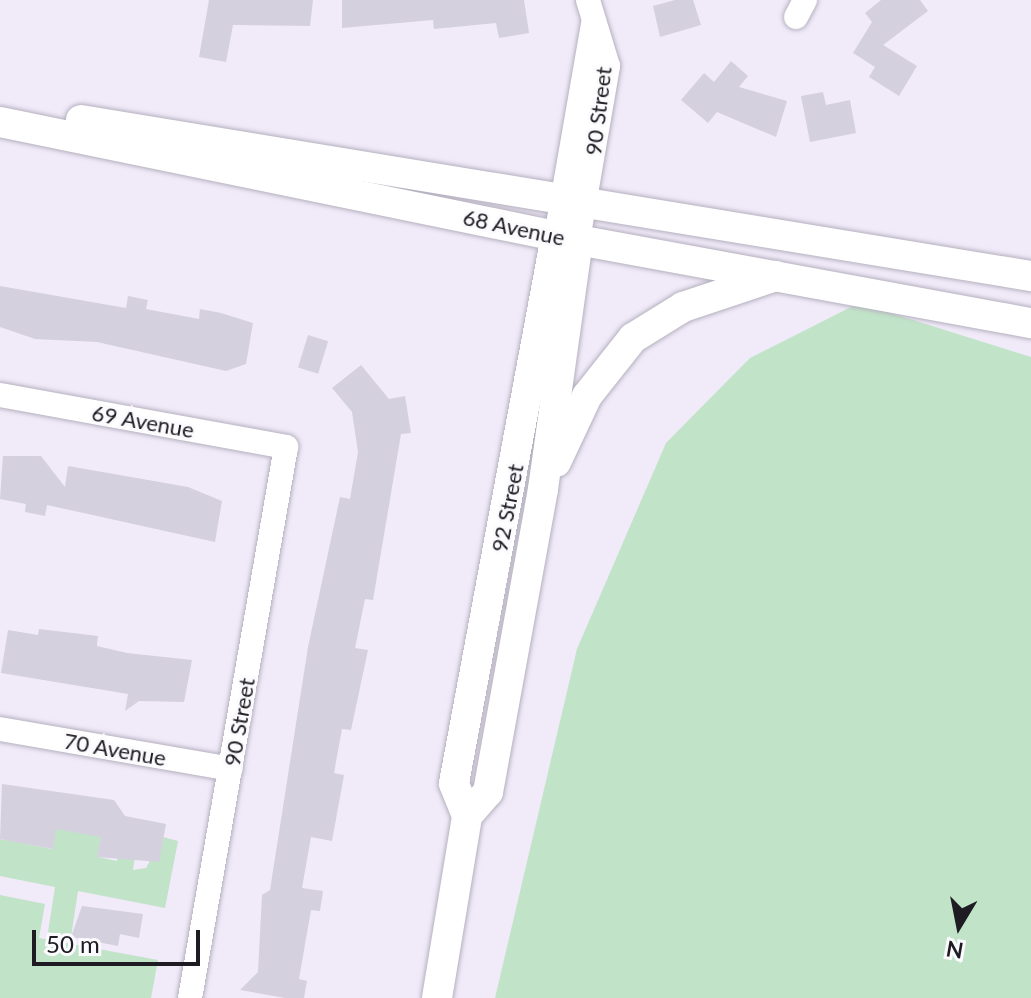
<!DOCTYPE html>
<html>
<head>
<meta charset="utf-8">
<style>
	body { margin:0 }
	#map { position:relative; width:1031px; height:998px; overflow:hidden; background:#f0eaf9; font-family:Lato,sans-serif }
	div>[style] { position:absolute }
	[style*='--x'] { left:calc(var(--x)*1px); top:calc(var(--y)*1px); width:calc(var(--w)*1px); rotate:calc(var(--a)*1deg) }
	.green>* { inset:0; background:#c1e3c8 }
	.building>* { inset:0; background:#d5d0de; transform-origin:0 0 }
	.roads { filter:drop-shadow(0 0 2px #b5b0be) drop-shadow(0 0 2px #b5b0be) }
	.minor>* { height:24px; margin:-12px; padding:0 12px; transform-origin:12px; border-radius:12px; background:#fff }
	.major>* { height:30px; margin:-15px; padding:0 15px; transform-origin:15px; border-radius:15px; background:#fff }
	span { translate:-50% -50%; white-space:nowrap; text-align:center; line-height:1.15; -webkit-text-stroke:6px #fbfafd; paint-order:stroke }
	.street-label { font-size:22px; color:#1e1c22 }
	.north { position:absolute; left:919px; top:886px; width:80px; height:80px; -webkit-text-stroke:6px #fbfafd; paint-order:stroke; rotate:190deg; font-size:22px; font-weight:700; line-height:32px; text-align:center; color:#1e1c22 }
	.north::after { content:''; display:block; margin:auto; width:28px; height:36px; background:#1e1c22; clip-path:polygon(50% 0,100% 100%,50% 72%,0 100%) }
	.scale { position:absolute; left:32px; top:930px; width:168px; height:36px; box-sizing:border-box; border:4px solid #1e1c22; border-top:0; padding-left:10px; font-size:24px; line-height:28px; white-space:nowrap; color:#1e1c22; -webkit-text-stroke:6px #fbfafd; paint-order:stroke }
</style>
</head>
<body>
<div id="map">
	<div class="green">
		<div style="clip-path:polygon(859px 303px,1031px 357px,1031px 998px,495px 998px,577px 649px,666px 443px,750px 358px)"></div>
		<div style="clip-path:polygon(32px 815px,27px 844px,52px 849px,52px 828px,103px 824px,98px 857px,117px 861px,123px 827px,139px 831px,133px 870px,146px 868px,163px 837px,178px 841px,165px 908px,78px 891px,71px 937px,48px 932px,55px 887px,0 876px,0 839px,18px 842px)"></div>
		<div style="clip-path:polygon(0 895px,45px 904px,39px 938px,158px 960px,151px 998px,0 998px)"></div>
	</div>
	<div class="building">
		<div style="clip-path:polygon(209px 0,313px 0,310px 26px,233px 25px,226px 62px,199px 57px)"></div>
		<div style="clip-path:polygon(342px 0,524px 0,529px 33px,499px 38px,496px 23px,434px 29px,433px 20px,342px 28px)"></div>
		<div style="clip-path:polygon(675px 0,693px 0,701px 25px,660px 37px,653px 6px)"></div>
		<div style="clip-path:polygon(881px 0,920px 0,928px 11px,883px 45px,917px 66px,899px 96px,869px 77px,875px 67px,853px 53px,872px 22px,865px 13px)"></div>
		<div style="clip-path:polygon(731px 61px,748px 76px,739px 87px,787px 101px,776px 137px,717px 112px,708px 123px,681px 100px,704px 73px,714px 82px)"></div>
		<div style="clip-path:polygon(823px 92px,826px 105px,850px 100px,856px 133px,810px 142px,801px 96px)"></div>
		<div style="clip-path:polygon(0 286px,126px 308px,128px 296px,148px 300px,146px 309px,199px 319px,200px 309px,221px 313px,253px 323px,246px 364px,226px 371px,97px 342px,35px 339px,0 327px)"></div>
		<div style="left:308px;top:335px;width:21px;height:34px;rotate:17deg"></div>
		<div style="clip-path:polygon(361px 365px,389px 399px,405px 396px,411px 433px,401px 434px,373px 600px,365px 599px,355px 648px,368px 650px,351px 730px,342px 729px,334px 773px,344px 775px,332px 841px,311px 837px,302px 888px,323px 891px,320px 911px,311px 910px,299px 979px,307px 981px,304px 998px,285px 998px,240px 990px,258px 972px,262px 895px,270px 890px,308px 647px,340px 497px,350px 499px,358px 452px,352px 412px,332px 388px)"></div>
		<div style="clip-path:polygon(3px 456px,41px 456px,65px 487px,68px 466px,188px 487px,222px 501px,215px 542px,47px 505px,45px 516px,25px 512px,26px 504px,0 499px)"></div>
		<div style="clip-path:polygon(39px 629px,98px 636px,97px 646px,127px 653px,192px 660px,184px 702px,139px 701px,125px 711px,128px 694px,1px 673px,8px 630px,38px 635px)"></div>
		<div style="clip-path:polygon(2px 784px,114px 800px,125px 816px,166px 824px,159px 862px,97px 857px,101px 837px,56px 829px,53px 849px,0 839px)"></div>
		<div style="clip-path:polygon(82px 906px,143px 914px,139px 938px,120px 934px,118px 946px,71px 937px)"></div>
	</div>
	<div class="roads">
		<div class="minor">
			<div style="--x:796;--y:17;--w:19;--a:-62"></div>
			<div style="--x:556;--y:236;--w:216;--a:-80.1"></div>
			<div style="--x:578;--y:240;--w:177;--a:-80.2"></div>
			<div style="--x:608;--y:66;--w:69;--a:-106.9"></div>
			<div style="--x:0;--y:395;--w:291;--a:10.3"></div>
			<div style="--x:286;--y:447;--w:559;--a:99.88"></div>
			<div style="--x:0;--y:729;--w:234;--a:9.8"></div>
		</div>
		<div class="major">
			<div style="--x:81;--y:120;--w:963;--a:9.33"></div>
			<div style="--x:0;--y:122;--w:568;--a:11.59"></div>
			<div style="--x:556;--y:236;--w:483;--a:10.4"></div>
			<div style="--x:556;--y:462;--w:73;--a:-64.8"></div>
			<div style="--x:587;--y:396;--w:74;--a:-51.6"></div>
			<div style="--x:633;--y:338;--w:59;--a:-31.8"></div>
			<div style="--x:683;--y:307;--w:98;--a:-18.4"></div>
			<div style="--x:467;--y:816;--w:32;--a:-49"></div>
			<div style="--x:488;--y:792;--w:308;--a:-79.7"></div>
			<div style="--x:543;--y:489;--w:251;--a:-82"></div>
			<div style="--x:437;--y:998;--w:184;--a:-80.6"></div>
			<div style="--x:467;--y:816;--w:35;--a:-112"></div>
			<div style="--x:454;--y:783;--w:556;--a:-79.44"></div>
		</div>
	</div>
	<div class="street-label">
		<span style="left:598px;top:111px;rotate:-83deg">90 Street</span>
		<span style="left:514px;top:227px;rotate:12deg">68 Avenue</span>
		<span style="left:143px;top:421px;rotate:10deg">69 Avenue</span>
		<span style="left:507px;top:508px;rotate:-79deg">92 Street</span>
		<span style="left:239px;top:722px;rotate:-80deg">90 Street</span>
		<span style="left:115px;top:749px;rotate:10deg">70 Avenue</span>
	</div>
	<div class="north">N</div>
	<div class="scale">50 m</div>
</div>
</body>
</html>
